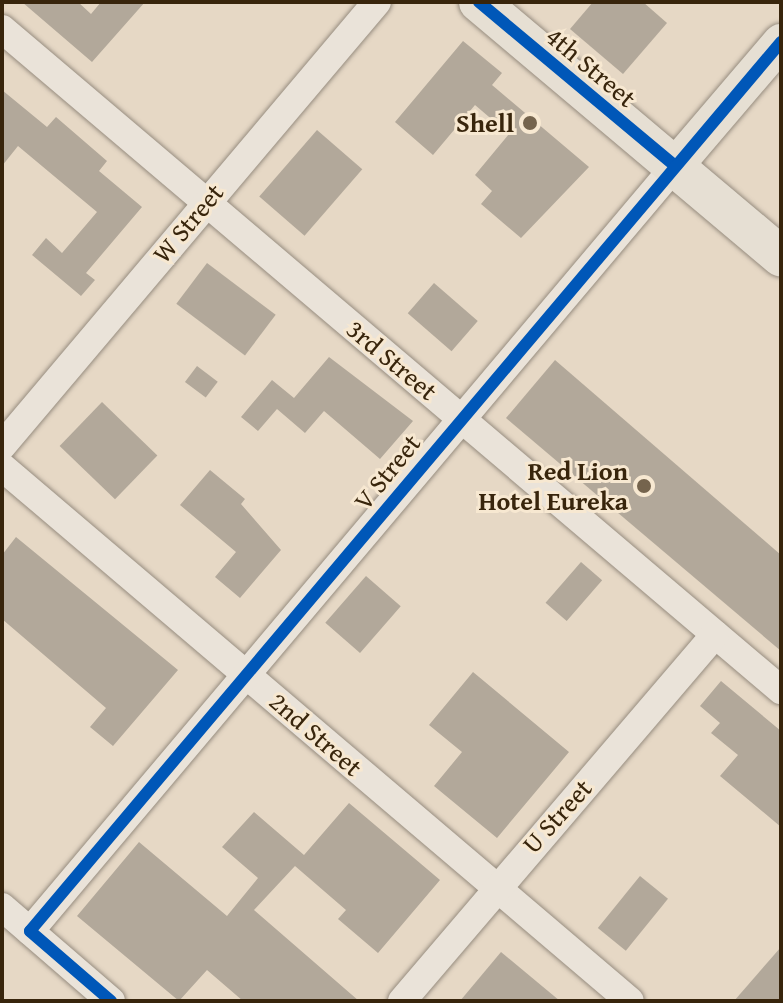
<!DOCTYPE html>
<html>
<head>
<meta charset="utf-8">
<style>
	body { margin:0 }
	#map { position:relative; width:783px; height:1003px; overflow:hidden; background:#e6d8c5; font-family:"Gentium Book Plus",serif }
	div>[style] { position:absolute }
	[style*='--x'] { left:calc(var(--x)*1px); top:calc(var(--y)*1px); width:calc(var(--w)*1px); rotate:calc(var(--a)*1deg) }
	.building>* { inset:0; background:#b2a89a; transform-origin:0 0 }
	.roads { filter:drop-shadow(0 0 2px #978d80) drop-shadow(0 0 2px #978d80) }
	.minor>* { height:28px; margin:-14px; padding:0 14px; transform-origin:14px; border-radius:14px; background:#eae3d9 }
	.major>* { height:36px; margin:-18px; padding:0 18px; transform-origin:18px; border-radius:18px; background:#e6dfd3 }
	.highway>* { height:40px; margin:-20px; padding:0 20px; transform-origin:20px; border-radius:20px; background:#e6dfd3 }
	.cycleway>* { height:12px; margin:-6px; padding:0 6px; transform-origin:6px; border-radius:6px; background:#0057b8 }
	.dots>* { width:22px; height:22px; translate:-50% -50%; box-sizing:border-box; border:4px solid #f7e8d1; border-radius:50% }
	span { translate:-50% -50%; white-space:nowrap; text-align:center; line-height:1.15; -webkit-text-stroke:6px #f7e8d1; paint-order:stroke }
	.street-label { font-size:26px; color:#38250c }
	.poi-label { font-size:26px; color:#38250c; font-weight:700 }
	.right { translate:-100% -50%; text-align:right }
	.frame { position:absolute; inset:0; border:4px solid #38250c; pointer-events:none }
</style>
</head>
<body>
<div id="map">
	<div class="building">
		<div style="clip-path:polygon(22px 2px,78px 2px,91px 14px,101px 2px,145px 2px,92px 62px)"></div>
		<div style="clip-path:polygon(593px 2px,643px 2px,667px 23px,623px 74px,570px 29px)"></div>
		<div style="clip-path:polygon(463px 41px,502px 73px,492px 85px,589px 167px,521px 238px,481px 204px,492px 191px,475px 175px,509px 134px,475px 105px,433px 155px,395px 122px)"></div>
		<div style="clip-path:polygon(2px 90px,47px 127px,56px 117px,107px 161px,99px 171px,142px 207px,86px 273px,95px 280px,81px 296px,32px 255px,46px 238px,62px 253px,97px 212px,18px 146px,2px 166px)"></div>
		<div style="left:317px;top:130px;width:60px;height:88px;rotate:41deg"></div>
		<div style="left:207px;top:263px;width:86px;height:51px;rotate:37deg"></div>
		<div style="left:434px;top:283px;width:58px;height:40px;rotate:41deg"></div>
		<div style="clip-path:polygon(329px 357px,413px 421px,380px 459px,324px 411px,305px 433px,277px 409px,258px 431px,241px 417px,272px 380px,294px 398px)"></div>
		<div style="clip-path:polygon(555px 360px,781px 555px,781px 651px,506px 418px)"></div>
		<div style="left:197px;top:366px;width:26px;height:20px;rotate:37deg"></div>
		<div style="left:102px;top:402px;width:77px;height:61px;rotate:44deg"></div>
		<div style="clip-path:polygon(210px 470px,245px 499px,241px 504px,281px 550px,240px 598px,215px 577px,236px 552px,180px 505px)"></div>
		<div style="clip-path:polygon(16px 537px,178px 670px,113px 746px,90px 727px,106px 708px,2px 619px,2px 555px)"></div>
		<div style="left:581px;top:562px;width:28px;height:54px;rotate:41deg"></div>
		<div style="left:366px;top:576px;width:46px;height:62px;rotate:41deg"></div>
		<div style="clip-path:polygon(473px 672px,569px 752px,497px 838px,434px 786px,462px 752px,429px 725px)"></div>
		<div style="clip-path:polygon(721px 681px,781px 731px,781px 827px,720px 776px,738px 755px,711px 733px,720px 723px,700px 706px)"></div>
		<div style="clip-path:polygon(349px 803px,440px 880px,378px 953px,338px 919px,346px 910px,295px 866px,254px 910px,359px 1001px,243px 1001px,207px 970px,179px 1001px,77px 916px,139px 842px,227px 916px,258px 878px,222px 847px,254px 812px,304px 855px)"></div>
		<div style="left:640px;top:876px;width:36px;height:67px;rotate:39deg"></div>
		<div style="clip-path:polygon(781px 947px,781px 1001px,734px 1001px)"></div>
		<div style="clip-path:polygon(501px 952px,560px 1001px,460px 1001px)"></div>
	</div>
	<div class="roads">
		<div class="minor">
			<div style="--x:2;--y:29;--w:1022;--a:40.32"></div>
			<div style="--x:2;--y:446;--w:581;--a:-49.82"></div>
			<div style="--x:2;--y:467;--w:824;--a:40.38"></div>
			<div style="--x:2;--y:907;--w:144;--a:40.8"></div>
			<div style="--x:30;--y:931;--w:1001;--a:-49.86"></div>
			<div style="--x:402;--y:1001;--w:482;--a:-49.5"></div>
		</div>
		<div class="major">
			<div style="--x:675;--y:166;--w:163;--a:-49.5"></div>
		</div>
		<div class="highway">
			<div style="--x:479;--y:2;--w:395;--a:40.1"></div>
		</div>
	</div>
	<div class="cycleway">
		<div style="--x:479;--y:2;--w:256;--a:39.9"></div>
		<div style="--x:111;--y:1001;--w:107;--a:-139.2"></div>
		<div style="--x:30;--y:931;--w:1164;--a:-49.81"></div>
	</div>
	<div class="dots">
		<div style="left:530px;top:123px;background:#75644d"></div>
		<div style="left:644px;top:486px;background:#75644d"></div>
	</div>
	<div class="street-label">
		<span style="left:591px;top:67px;rotate:40deg">4th Street</span>
		<span style="left:188px;top:223px;rotate:-50deg">W Street</span>
		<span style="left:392px;top:360px;rotate:40deg">3rd Street</span>
		<span style="left:387px;top:472px;rotate:-51deg">V Street</span>
		<span style="left:316px;top:734px;rotate:41deg">2nd Street</span>
		<span style="left:557px;top:816px;rotate:-48deg">U Street</span>
	</div>
	<div class="poi-label">
		<span class="right" style="left:514px;top:123px">Shell</span>
		<span class="right" style="left:628px;top:486px">Red Lion<br>Hotel Eureka</span>
	</div>
	<div class="frame"></div>
</div>
</body>
</html>
